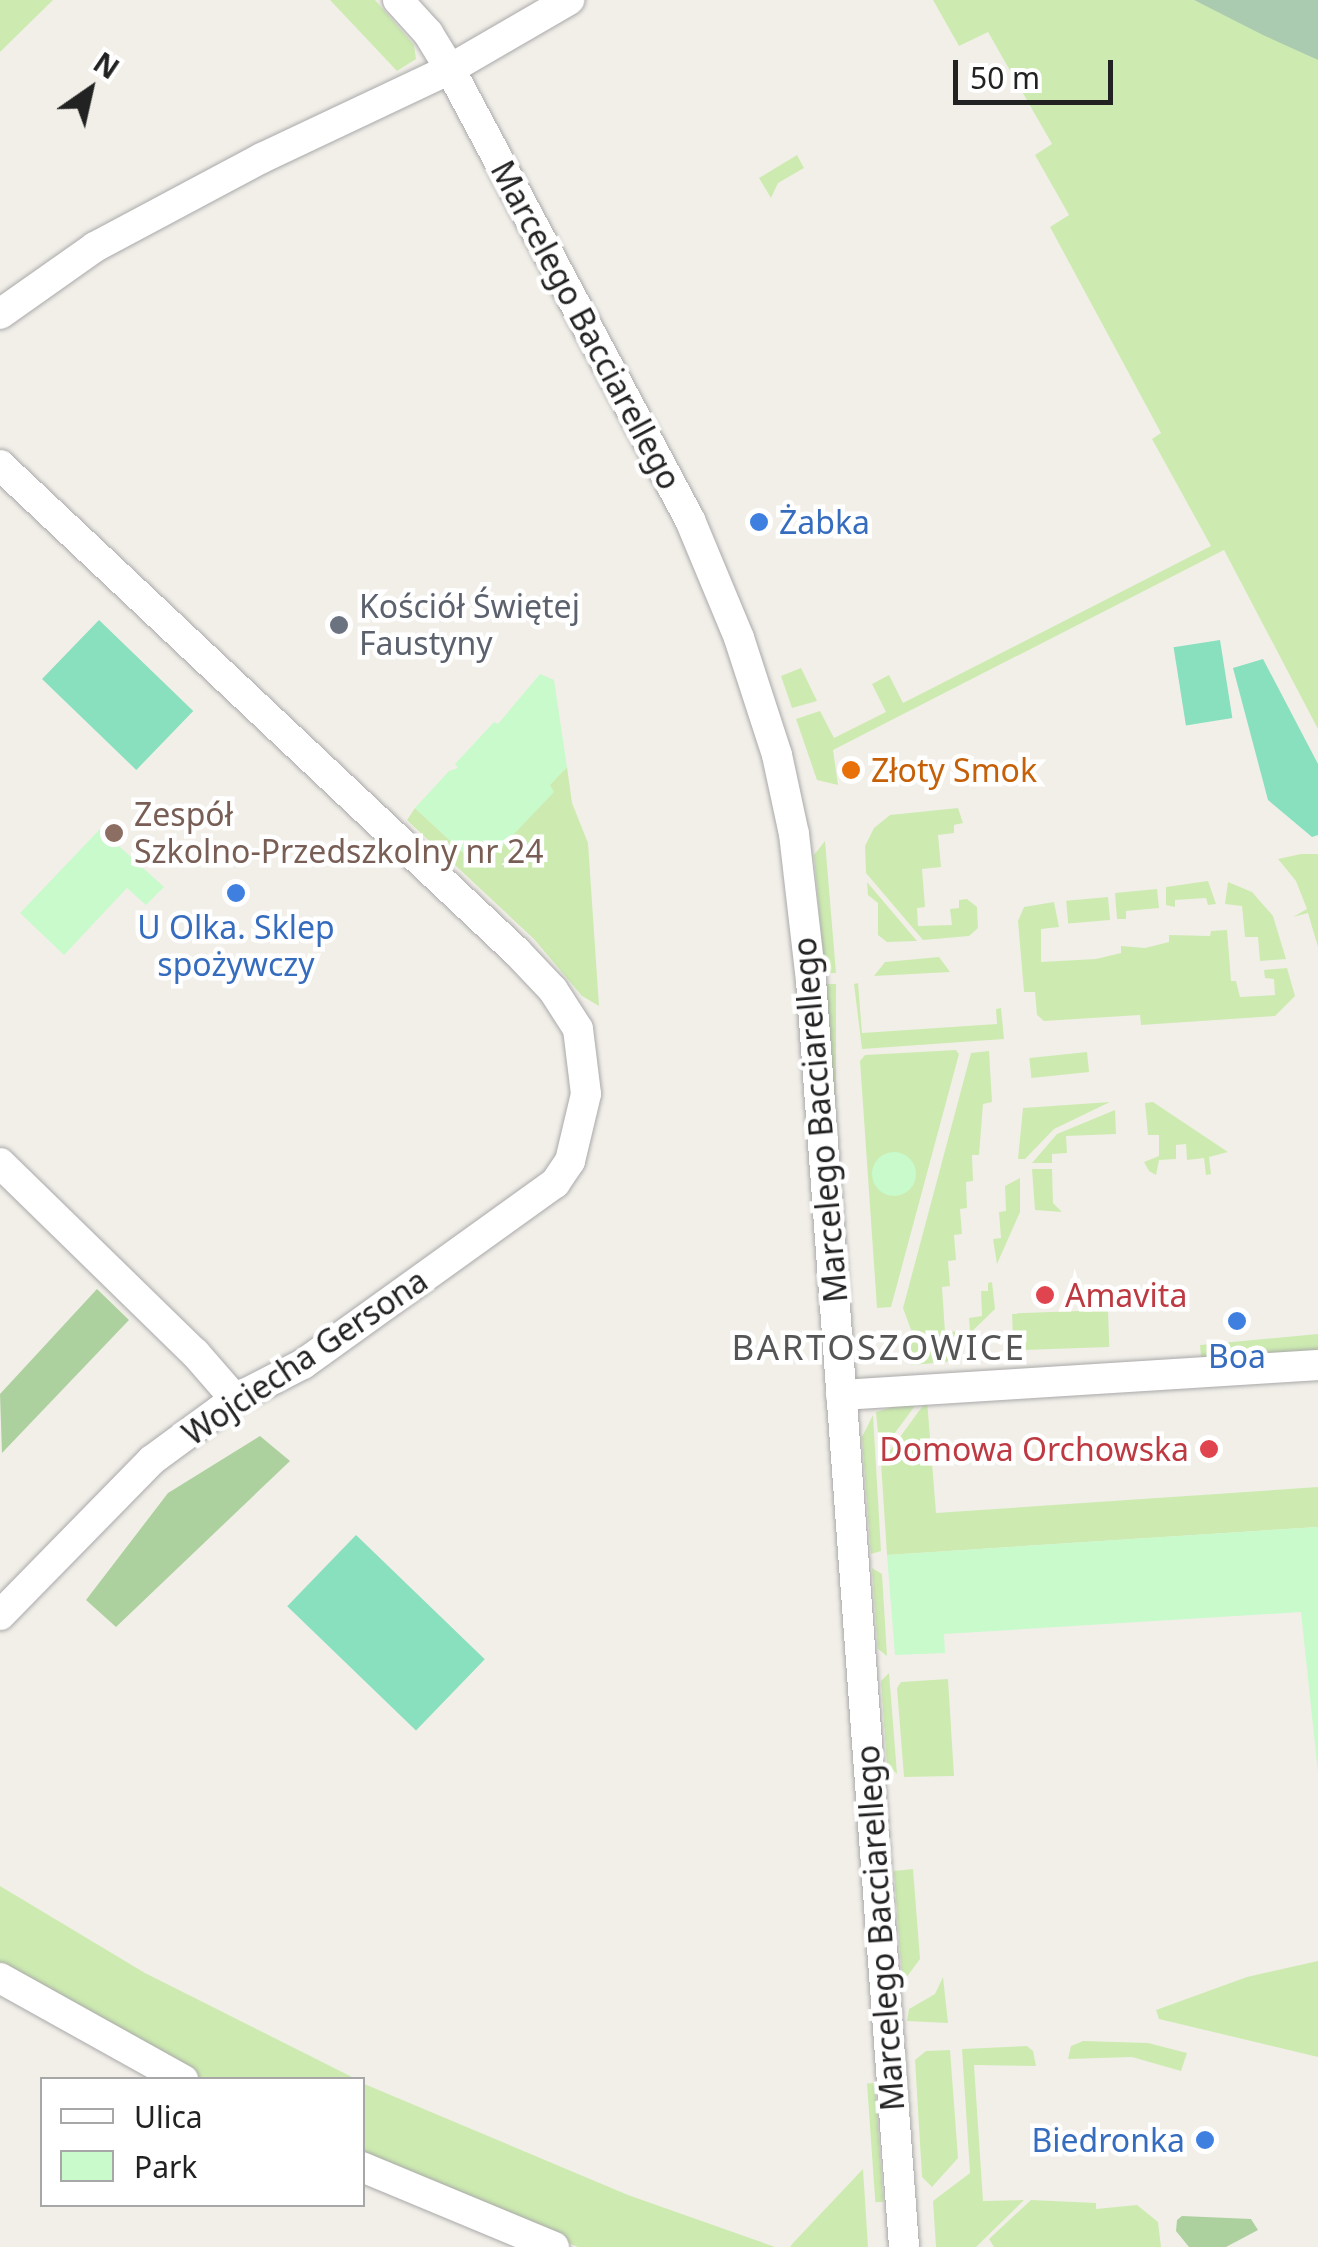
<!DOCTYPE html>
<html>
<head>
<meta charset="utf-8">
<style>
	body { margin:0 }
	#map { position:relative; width:1318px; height:2247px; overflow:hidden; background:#f2efe9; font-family:"Noto Sans",sans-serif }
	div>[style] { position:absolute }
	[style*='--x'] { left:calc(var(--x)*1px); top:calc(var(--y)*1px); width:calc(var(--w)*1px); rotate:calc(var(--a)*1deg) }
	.grass>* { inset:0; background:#cdebb0; transform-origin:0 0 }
	.forest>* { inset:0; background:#add19e }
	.cemetery>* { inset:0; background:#aacbaf }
	.park>* { inset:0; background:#c8facc }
	.round { border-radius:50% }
	.pitch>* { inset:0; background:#88e0be; transform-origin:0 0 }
	.roads { filter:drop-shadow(0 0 2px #a9a9a9) drop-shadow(0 0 2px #a9a9a9) }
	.minor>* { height:30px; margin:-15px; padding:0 15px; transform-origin:15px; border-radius:15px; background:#fff }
	.dots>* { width:28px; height:28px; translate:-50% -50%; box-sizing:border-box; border:5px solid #fff; border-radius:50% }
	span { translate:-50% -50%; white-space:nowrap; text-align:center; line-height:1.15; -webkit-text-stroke:9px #fff; paint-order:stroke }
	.street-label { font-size:32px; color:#222 }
	.shop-label { font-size:32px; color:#366cbe }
	.left { translate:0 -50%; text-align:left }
	.right { translate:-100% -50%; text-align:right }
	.worship-label { font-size:32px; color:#5b616d }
	.food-label { font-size:32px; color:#c56008 }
	.education-label { font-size:32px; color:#785e54 }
	.health-label { font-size:32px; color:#be3a42 }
	.neighbourhood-label { font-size:35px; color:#555; letter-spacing:2.5px }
	.legend { position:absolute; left:40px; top:2077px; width:325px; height:130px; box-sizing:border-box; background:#fff; border:2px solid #a7a7a7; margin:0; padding:12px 18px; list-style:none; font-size:30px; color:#222 }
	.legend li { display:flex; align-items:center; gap:20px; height:50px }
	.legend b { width:50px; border:2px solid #a7a7a7 }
	.north { position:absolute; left:40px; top:40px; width:100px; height:100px; -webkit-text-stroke:8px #fff; paint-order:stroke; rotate:34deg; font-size:28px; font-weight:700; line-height:40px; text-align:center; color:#222 }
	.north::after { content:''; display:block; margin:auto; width:35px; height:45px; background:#222; clip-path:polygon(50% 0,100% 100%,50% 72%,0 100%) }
	.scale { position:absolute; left:953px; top:60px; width:160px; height:45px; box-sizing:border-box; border:5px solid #222; border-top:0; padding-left:12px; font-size:30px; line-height:35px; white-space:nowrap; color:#222; -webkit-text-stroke:8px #fff; paint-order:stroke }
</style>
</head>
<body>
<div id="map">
	<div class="grass">
		<div style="clip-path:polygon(0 0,53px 0,0 52px)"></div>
		<div style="clip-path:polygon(330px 0,375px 0,414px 45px,416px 59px,397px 71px)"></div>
		<div style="clip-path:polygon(933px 0,1194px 0,1318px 60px,1318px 729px,1224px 550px,833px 750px,838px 785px,817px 780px,796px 719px,820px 711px,834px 738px,886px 712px,872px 684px,889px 675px,903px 703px,1211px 546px,1152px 439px,1161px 433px,1050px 227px,1069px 215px,1035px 155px,1052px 144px,988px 32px,959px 46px)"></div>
		<div style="clip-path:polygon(797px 155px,804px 168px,778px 183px,771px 198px,759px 178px)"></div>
		<div style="clip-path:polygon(801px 668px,817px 701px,792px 708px,781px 676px)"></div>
		<div style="clip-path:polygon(567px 767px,572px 803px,588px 843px,599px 1006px,582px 996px,534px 939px,407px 820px,415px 808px,470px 859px,485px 851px)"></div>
		<div style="clip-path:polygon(958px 808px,963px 823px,954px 825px,954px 833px,938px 835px,941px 867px,922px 869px,925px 907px,917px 908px,918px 926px,952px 925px,950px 909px,959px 908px,959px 900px,967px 899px,977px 907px,978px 928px,969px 936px,923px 940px,866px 873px,865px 846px,874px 828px,890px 815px)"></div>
		<div style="clip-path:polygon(825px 841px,836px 973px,825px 973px,814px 855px)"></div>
		<div style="clip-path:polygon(1301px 854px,1318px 854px,1318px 947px,1308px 913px,1293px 917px,1307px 909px,1296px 881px,1278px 859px)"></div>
		<div style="clip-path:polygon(1208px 881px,1216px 904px,1208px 905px,1206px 898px,1175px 900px,1175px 907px,1166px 905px,1166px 887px)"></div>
		<div style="clip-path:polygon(867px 882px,917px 941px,887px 942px,878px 935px,878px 903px,868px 895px)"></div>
		<div style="clip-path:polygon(1228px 882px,1252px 892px,1273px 916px,1286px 959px,1260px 961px,1258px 937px,1245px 937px,1242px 906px,1225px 904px)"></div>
		<div style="clip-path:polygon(1157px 889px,1159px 908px,1126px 911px,1126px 919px,1117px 919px,1115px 893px)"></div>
		<div style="left:1108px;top:897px;width:23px;height:42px;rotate:85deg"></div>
		<div style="clip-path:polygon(1054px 902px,1059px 927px,1041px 929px,1041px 962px,1096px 959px,1121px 953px,1121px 946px,1145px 948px,1169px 942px,1169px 935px,1210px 936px,1211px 931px,1227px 930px,1231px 981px,1236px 981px,1240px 997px,1275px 995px,1274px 979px,1265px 978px,1264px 970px,1287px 968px,1295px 996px,1275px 1016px,1141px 1025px,1140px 1015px,1044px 1021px,1037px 1015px,1035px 992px,1024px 992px,1018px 921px,1024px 907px)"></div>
		<div style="clip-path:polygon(939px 957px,950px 972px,874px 976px,885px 962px)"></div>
		<div style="clip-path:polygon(858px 983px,862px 1033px,997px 1024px,996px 1009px,1001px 1008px,1004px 1039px,862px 1049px,854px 984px)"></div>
		<div style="left:826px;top:984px;width:10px;height:358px"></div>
		<div style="clip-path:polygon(956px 1050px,959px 1054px,891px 1307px,877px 1308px,860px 1061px,865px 1055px)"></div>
		<div style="clip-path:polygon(989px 1051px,992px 1102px,983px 1104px,979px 1155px,972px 1155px,973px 1181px,966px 1182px,967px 1208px,960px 1209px,962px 1234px,954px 1235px,956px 1260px,948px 1261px,950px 1286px,942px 1287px,945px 1332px,970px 1331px,969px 1318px,982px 1316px,981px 1291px,988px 1291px,988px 1283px,992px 1282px,995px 1309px,961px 1342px,911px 1330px,903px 1308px,971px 1053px)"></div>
		<div style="left:1087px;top:1052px;width:20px;height:58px;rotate:84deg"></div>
		<div style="clip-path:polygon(1110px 1102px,1054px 1129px,1025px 1159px,1018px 1159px,1023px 1108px)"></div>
		<div style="clip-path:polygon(1153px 1102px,1228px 1152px,1209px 1157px,1211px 1174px,1206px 1175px,1204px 1158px,1187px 1160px,1186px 1144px,1176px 1145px,1176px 1159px,1159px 1160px,1156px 1175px,1149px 1171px,1144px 1162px,1159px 1156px,1159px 1135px,1148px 1135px,1145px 1103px)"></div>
		<div style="clip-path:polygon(1115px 1110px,1116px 1134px,1066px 1136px,1067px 1153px,1052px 1154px,1052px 1163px,1032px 1163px,1057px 1134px)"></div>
		<div style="clip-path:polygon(1032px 1169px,1052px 1169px,1053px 1203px,1062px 1212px,1035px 1210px)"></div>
		<div style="clip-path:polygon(1020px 1178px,1020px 1212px,997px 1264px,993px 1239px,1001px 1238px,999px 1212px,1006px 1211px,1005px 1186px)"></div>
		<div style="left:1108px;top:1310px;width:37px;height:96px;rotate:88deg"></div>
		<div style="clip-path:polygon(1318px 1334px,1318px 1354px,1205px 1361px,1201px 1357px,1200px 1345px)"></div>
		<div style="clip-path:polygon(910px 1336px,960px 1347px,947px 1362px,911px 1365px)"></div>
		<div style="clip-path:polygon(920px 1399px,880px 1453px,876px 1412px)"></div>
		<div style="clip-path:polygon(927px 1400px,936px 1513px,1318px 1487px,1318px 1527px,887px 1555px,881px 1463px)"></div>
		<div style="clip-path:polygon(873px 1415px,881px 1551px,871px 1554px,862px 1437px)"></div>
		<div style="clip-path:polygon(872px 1568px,882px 1574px,887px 1656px,878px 1649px)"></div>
		<div style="clip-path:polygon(889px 1673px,897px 1774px,887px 1764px,881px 1681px)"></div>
		<div style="clip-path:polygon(948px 1679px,954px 1776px,904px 1777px,897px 1688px,901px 1682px)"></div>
		<div style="clip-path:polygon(913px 1869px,920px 1959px,906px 1978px,902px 1975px,894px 1871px)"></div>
		<div style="clip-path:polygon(0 1886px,145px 1973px,356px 2079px,202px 2079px,147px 2052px,0 1966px)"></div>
		<div style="clip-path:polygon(1318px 1961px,1318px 2057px,1159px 2019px,1156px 2010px,1247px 1977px)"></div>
		<div style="clip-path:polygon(943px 1977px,948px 2023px,907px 2021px,909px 2009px,935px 1994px)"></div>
		<div style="clip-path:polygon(1083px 2041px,1148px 2043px,1187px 2053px,1181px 2071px,1132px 2057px,1068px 2059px,1071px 2046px)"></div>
		<div style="clip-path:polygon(1027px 2046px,1033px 2051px,1036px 2066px,974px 2065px,983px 2201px,1024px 2200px,976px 2247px,936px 2247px,933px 2201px,970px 2173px,962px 2049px)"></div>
		<div style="clip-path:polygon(950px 2050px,958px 2158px,932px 2187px,922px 2177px,915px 2060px,926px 2051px)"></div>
		<div style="clip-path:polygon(362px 2083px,628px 2195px,775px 2247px,578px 2247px,493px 2214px,363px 2158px)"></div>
		<div style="left:875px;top:2083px;width:119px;height:8px;rotate:86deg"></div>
		<div style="clip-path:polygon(863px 2169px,868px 2247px,790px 2247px,793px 2243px)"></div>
		<div style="clip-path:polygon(1031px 2200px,1096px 2203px,1096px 2209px,1137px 2205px,1158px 2222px,1161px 2247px,994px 2247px,989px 2239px)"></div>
	</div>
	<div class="forest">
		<div style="clip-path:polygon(97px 1289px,129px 1320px,2px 1453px,0 1394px)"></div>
		<div style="clip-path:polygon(260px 1436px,290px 1461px,116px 1627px,86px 1600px,168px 1493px)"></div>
		<div style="clip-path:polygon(1182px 2216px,1251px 2219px,1258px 2230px,1226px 2247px,1189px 2247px,1176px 2231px,1177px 2220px)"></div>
	</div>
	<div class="cemetery">
		<div style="clip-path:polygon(1194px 0,1318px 0,1318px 60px,1263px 35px)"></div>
	</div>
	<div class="park">
		<div style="clip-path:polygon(540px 674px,554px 680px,567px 767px,550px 785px,554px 792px,492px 857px,485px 852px,470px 859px,415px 808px,449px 771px,458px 768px,455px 764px,494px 722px,498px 724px)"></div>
		<div style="clip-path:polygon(100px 829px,164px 887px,146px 905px,127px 888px,64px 955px,20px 913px)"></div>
		<div class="round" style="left:872px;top:1152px;width:44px;height:44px"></div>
		<div style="clip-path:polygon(1318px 1527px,1318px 1773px,1301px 1612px,944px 1634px,945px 1653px,895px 1655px,887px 1555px)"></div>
	</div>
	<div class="pitch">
		<div style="left:99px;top:620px;width:131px;height:82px;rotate:44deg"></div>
		<div style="left:1220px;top:640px;width:79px;height:47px;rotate:81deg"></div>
		<div style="clip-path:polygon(1263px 659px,1318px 764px,1318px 835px,1312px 837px,1268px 800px,1233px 668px)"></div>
		<div style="left:356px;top:1535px;width:179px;height:99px;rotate:44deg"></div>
	</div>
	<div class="roads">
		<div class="minor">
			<div style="--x:398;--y:0;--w:45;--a:47.7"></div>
			<div style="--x:428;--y:33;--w:42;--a:58.6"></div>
			<div style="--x:450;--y:69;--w:511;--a:61.98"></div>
			<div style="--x:690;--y:520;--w:128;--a:67.4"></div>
			<div style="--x:739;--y:638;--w:123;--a:72"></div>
			<div style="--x:777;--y:755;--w:81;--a:77.9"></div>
			<div style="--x:794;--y:834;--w:147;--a:83.4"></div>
			<div style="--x:811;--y:980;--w:1270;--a:85.8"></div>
			<div style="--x:0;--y:314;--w:116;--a:-35.2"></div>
			<div style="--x:95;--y:247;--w:189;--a:-28.1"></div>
			<div style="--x:262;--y:158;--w:208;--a:-25.3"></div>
			<div style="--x:450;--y:69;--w:138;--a:-30.1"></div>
			<div style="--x:0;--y:465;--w:710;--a:43.29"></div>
			<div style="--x:517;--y:952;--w:52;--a:46.5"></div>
			<div style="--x:553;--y:990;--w:46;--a:57.3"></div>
			<div style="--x:578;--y:1029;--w:65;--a:83"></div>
			<div style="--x:586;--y:1094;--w:69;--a:103.4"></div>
			<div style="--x:570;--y:1161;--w:27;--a:124"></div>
			<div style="--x:555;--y:1183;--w:310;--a:144.3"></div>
			<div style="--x:303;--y:1364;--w:76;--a:152.8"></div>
			<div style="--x:235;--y:1399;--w:103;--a:143.7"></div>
			<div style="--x:152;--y:1460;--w:217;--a:134.4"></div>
			<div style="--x:0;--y:1163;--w:272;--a:44.3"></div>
			<div style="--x:195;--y:1353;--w:61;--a:49"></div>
			<div style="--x:841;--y:1395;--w:478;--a:-3.6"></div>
			<div style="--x:0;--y:1978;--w:210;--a:29.1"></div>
			<div style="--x:362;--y:2167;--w:208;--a:22.6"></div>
		</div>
	</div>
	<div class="dots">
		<div style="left:759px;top:522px;background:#3f7fe0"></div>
		<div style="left:339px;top:625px;background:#6b7280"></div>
		<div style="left:851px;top:770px;background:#e8710a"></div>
		<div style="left:114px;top:833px;background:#8d6e63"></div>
		<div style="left:236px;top:893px;background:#3f7fe0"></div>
		<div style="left:1045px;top:1295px;background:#e0444e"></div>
		<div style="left:1237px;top:1321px;background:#3f7fe0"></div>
		<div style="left:1209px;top:1449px;background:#e0444e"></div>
		<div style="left:1205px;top:2140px;background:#3f7fe0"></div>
	</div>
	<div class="street-label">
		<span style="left:586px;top:325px;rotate:62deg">Marcelego Bacciarellego</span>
		<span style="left:820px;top:1120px;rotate:-95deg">Marcelego Bacciarellego</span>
		<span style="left:305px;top:1357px;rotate:-34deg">Wojciecha Gersona</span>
		<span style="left:880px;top:1928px;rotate:-94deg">Marcelego Bacciarellego</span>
	</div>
	<div class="shop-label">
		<span class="left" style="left:779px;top:522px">Żabka</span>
		<span style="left:236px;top:946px">U Olka. Sklep<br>spożywczy</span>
		<span style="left:1237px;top:1356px">Boa</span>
		<span class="right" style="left:1185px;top:2140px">Biedronka</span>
	</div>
	<div class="worship-label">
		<span class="left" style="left:359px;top:625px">Kościół Świętej<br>Faustyny</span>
	</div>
	<div class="food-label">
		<span class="left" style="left:871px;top:770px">Złoty Smok</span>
	</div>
	<div class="education-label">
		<span class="left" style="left:134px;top:833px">Zespół<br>Szkolno-Przedszkolny nr 24</span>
	</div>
	<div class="health-label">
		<span class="left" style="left:1065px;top:1295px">Amavita</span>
		<span class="right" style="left:1189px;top:1449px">Domowa Orchowska</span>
	</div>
	<div class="neighbourhood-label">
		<span style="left:879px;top:1347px">BARTOSZOWICE</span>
	</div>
	<ul class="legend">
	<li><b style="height:12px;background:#fff"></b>Ulica</li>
	<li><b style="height:28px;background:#c8facc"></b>Park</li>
	</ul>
	<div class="north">N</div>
	<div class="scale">50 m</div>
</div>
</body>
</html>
